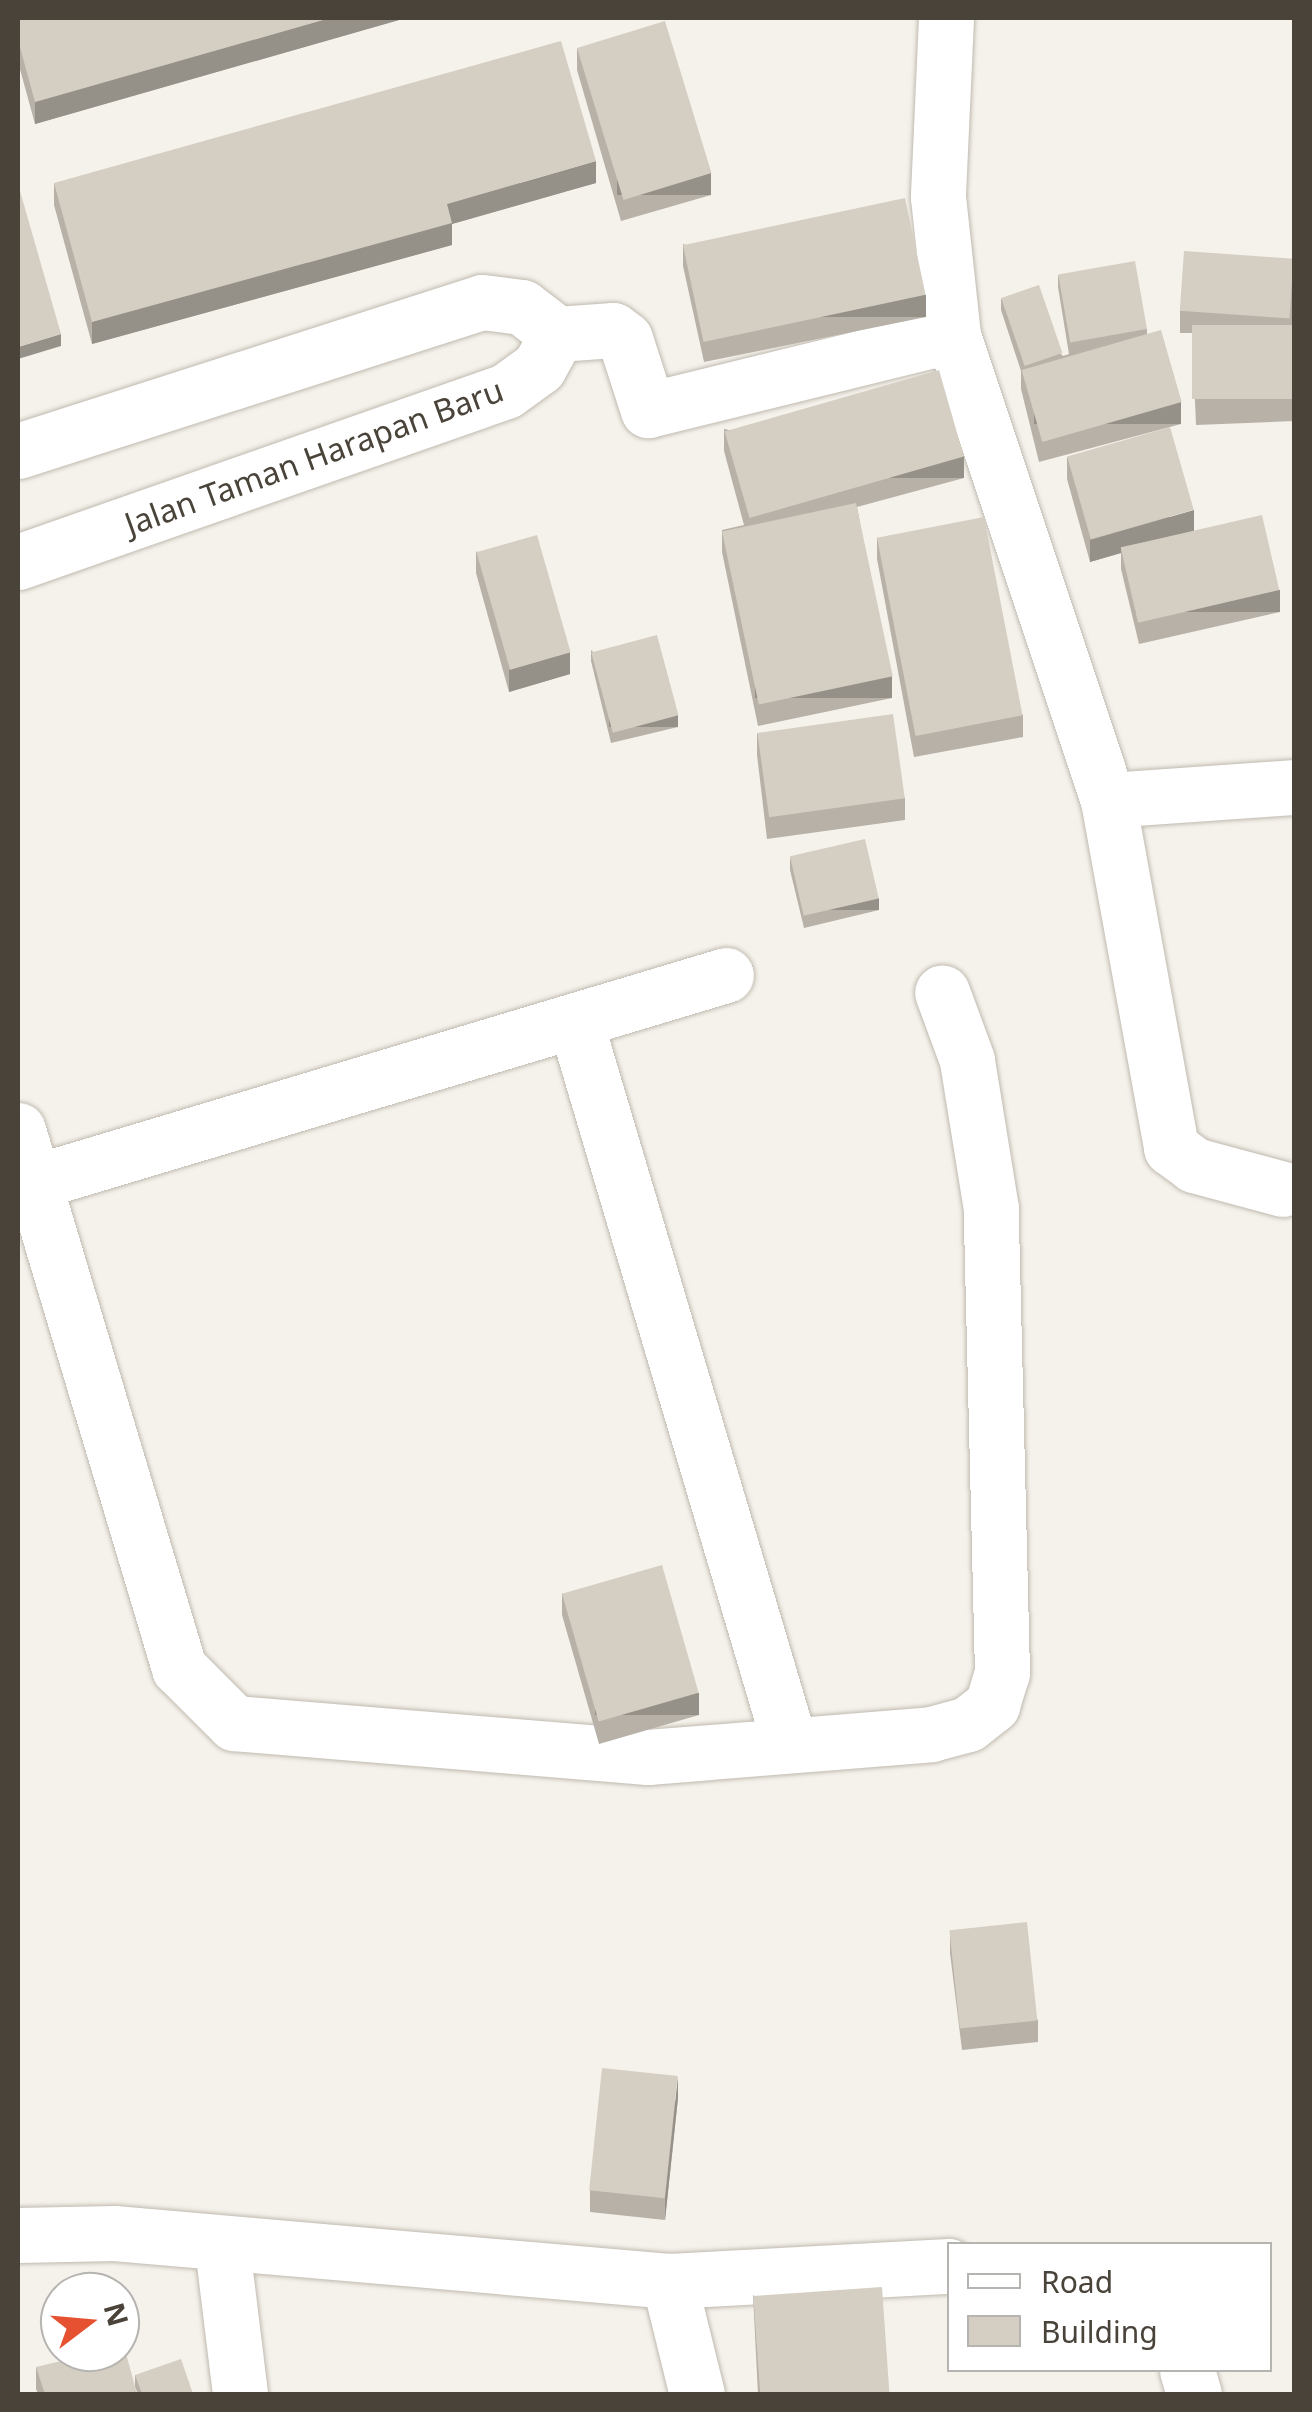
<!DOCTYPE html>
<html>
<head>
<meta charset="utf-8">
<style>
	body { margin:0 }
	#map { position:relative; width:1312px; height:2412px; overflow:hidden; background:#f5f2ec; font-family:"Noto Sans",sans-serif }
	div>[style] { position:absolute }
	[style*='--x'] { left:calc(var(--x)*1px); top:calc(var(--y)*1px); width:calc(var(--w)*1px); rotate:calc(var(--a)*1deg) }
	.roads { filter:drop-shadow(0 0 2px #c0baaf) drop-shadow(0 0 2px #c0baaf) }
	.minor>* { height:55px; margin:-27.5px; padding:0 27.5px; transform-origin:27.5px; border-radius:27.5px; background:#fff }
	.wall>* { inset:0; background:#b7b1a8 }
	.shaded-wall>* { inset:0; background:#959088; transform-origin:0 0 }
	.building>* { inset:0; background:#d5cec3; transform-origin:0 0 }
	span { translate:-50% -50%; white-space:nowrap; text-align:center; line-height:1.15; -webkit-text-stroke:8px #fff; paint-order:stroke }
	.street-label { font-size:32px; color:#49433a }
	.frame { position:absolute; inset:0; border:20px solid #49433a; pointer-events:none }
	.legend { position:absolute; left:947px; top:2242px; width:325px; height:130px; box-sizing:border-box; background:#fff; border:2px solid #b6b4b0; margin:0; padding:12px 18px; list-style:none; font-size:30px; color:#49433a }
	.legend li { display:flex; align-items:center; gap:20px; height:50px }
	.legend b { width:50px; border:2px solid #b6b4b0 }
	.north { position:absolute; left:40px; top:2272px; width:100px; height:100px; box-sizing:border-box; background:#fff; border:2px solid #b6b4b0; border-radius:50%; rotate:74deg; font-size:28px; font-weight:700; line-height:40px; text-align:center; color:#49433a }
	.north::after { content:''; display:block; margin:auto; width:35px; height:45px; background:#e65132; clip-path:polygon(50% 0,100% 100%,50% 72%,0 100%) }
</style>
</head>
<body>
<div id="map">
	<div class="roads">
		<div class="minor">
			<div style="--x:946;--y:18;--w:179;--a:92.6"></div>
			<div style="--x:938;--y:197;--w:139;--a:83.8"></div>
			<div style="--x:953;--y:335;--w:490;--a:71.6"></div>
			<div style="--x:1108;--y:800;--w:354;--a:79.7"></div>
			<div style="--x:1171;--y:1148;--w:29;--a:36"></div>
			<div style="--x:1194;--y:1165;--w:92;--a:15.1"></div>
			<div style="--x:557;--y:334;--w:56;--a:-4.1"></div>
			<div style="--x:613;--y:330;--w:15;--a:37"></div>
			<div style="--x:625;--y:339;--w:75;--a:72.1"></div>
			<div style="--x:648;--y:410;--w:314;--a:-13.8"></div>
			<div style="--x:18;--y:451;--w:487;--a:-17.8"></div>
			<div style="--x:482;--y:302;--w:40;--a:7.1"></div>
			<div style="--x:522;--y:307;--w:44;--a:37.6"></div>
			<div style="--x:18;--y:562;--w:517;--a:-19.31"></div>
			<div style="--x:506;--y:391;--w:41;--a:-36"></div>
			<div style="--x:539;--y:367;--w:38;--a:-61"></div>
			<div style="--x:1108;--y:800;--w:186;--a:-4"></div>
			<div style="--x:576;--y:1024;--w:752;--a:73.47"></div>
			<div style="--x:18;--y:1130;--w:562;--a:73.34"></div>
			<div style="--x:179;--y:1668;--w:78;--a:45"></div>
			<div style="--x:234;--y:1723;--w:415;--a:4.7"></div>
			<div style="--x:648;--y:1757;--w:284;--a:-4.6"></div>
			<div style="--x:931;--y:1734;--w:38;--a:-15"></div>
			<div style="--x:968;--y:1724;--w:31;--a:-38"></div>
			<div style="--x:992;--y:1705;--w:34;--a:-73"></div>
			<div style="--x:1002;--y:1673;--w:464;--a:-91.4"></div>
			<div style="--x:991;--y:1209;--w:151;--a:-99.2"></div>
			<div style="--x:967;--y:1060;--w:72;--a:-110.2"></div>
			<div style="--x:18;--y:1187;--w:739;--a:-16.67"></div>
			<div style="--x:18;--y:2235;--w:96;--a:-1.2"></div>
			<div style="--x:114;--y:2233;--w:557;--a:4.94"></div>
			<div style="--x:669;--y:2281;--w:280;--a:-3.1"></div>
			<div style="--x:222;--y:2247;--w:148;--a:83"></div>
			<div style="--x:669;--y:2281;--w:116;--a:76.1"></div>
			<div style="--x:1187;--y:2370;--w:25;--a:74"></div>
		</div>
	</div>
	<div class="wall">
		<div style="clip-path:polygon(18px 18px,406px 18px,35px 124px,18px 62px)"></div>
		<div style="clip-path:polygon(577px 48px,711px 195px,621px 221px,577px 70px)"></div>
		<div style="clip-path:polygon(54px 183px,596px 183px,452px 224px,452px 245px,92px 344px,54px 205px)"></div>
		<div style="clip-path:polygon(683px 244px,926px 317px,704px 362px,683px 266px)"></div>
		<div style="clip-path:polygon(1294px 259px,1294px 421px,1196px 425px,1192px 333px,1180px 333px,1180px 311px)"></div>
		<div style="clip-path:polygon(1058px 275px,1147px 329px,1147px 333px,1181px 424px,1039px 462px,1021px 389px,1021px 371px,1001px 310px,1001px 298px,1063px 356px,1069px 354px,1058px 287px)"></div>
		<div style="clip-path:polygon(724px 429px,964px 478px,857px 507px,892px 698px,758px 726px,722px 552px,722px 530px,744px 525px,724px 451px)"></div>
		<div style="clip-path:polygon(1067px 457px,1194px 531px,1280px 612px,1139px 644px,1121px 569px,1121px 553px,1090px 562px,1067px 479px)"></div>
		<div style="clip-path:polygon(877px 537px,1023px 715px,1023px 737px,914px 757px,877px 559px)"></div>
		<div style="clip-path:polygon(476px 551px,570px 674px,509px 692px,476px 573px)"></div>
		<div style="clip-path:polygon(591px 650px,678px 727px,611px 743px,591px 661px)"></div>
		<div style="clip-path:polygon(757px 733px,905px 798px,905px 820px,767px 839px,757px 755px)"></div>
		<div style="clip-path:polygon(790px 858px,879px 910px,804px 928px,790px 870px)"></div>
		<div style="clip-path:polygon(562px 1593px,699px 1715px,599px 1744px,562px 1615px)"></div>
		<div style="clip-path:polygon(950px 1931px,1038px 2020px,1038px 2042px,962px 2050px,950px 1953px)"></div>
		<div style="clip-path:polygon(678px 2098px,665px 2220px,590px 2212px,590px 2190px)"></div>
		<div style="clip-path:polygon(753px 2295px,889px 2394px,758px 2394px)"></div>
		<div style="clip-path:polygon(36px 2367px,137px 2394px,38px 2394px,36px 2389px)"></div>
		<div style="clip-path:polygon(135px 2375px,193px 2394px,138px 2394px,135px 2387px)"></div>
	</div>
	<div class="shaded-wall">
		<div style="clip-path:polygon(330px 18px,406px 18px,35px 124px,35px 102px)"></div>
		<div style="clip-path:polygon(596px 161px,596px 183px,452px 224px,452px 245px,92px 344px,92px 322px,447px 204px)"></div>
		<div style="left:711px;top:173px;width:22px;height:94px;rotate:90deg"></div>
		<div style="left:926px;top:295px;width:22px;height:227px;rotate:90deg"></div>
		<div style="clip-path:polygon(61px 334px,61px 346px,18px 359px,18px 347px)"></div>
		<div style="left:1181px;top:402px;width:22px;height:147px;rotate:90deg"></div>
		<div style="left:964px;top:456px;width:22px;height:224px;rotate:90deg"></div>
		<div style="clip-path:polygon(1194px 510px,1194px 532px,1121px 547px,1121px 553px,1090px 562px,1090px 540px)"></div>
		<div style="left:1280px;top:590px;width:22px;height:145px;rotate:90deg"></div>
		<div style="clip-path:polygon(570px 652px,570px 674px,509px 692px,509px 670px)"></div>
		<div style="left:892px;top:676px;width:22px;height:137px;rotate:90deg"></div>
		<div style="left:678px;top:715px;width:12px;height:69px;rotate:90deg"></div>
		<div style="left:879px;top:898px;width:12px;height:77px;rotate:90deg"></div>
		<div style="left:699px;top:1693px;width:22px;height:104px;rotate:90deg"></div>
		<div style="clip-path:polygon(678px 2076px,678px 2098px,665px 2220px,665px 2198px)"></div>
	</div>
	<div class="building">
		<div style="clip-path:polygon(18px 18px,330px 18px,35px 102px,18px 40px)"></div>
		<div style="left:665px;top:21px;width:159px;height:92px;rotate:73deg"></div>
		<div style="clip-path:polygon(561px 41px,596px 161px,447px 204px,452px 223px,92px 322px,54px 183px)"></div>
		<div style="clip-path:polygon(18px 184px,61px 334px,18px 347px)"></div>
		<div style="left:905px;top:198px;width:99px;height:227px;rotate:78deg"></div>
		<div style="left:1184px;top:251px;width:110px;height:60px;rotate:4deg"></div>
		<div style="left:1135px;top:261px;width:69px;height:78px;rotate:80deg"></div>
		<div style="left:1039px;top:285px;width:72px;height:40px;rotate:71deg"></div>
		<div style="left:1294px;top:325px;width:74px;height:102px;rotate:90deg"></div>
		<div style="left:1161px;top:330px;width:75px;height:145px;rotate:74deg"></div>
		<div style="left:939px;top:370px;width:90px;height:223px;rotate:74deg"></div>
		<div style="left:1170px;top:427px;width:86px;height:107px;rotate:74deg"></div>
		<div style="left:856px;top:503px;width:177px;height:137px;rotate:78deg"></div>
		<div style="left:1262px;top:515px;width:77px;height:145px;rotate:77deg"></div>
		<div style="left:984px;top:517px;width:202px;height:109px;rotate:79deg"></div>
		<div style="left:537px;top:535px;width:122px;height:63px;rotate:74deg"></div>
		<div style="left:657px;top:635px;width:83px;height:68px;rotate:75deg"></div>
		<div style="left:893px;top:714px;width:85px;height:137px;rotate:82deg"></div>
		<div style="left:865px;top:839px;width:61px;height:77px;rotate:77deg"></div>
		<div style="left:662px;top:1565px;width:133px;height:104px;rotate:74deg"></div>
		<div style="left:1027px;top:1922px;width:99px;height:78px;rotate:84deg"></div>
		<div style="left:602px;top:2068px;width:76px;height:123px;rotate:6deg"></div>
		<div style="left:882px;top:2287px;width:107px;height:129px;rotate:86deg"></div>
		<div style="clip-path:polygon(124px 2346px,137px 2394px,45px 2394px,36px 2367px,99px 2352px,120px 2352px,120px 2347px)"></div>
		<div style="clip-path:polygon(181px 2359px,193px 2394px,142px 2394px,135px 2375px)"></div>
	</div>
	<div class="street-label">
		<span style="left:314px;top:457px;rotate:-20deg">Jalan Taman Harapan Baru</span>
	</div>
	<div class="frame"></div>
	<ul class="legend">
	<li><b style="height:12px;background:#fff"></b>Road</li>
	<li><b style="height:28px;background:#d5cec3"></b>Building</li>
	</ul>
	<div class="north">N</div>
</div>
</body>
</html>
